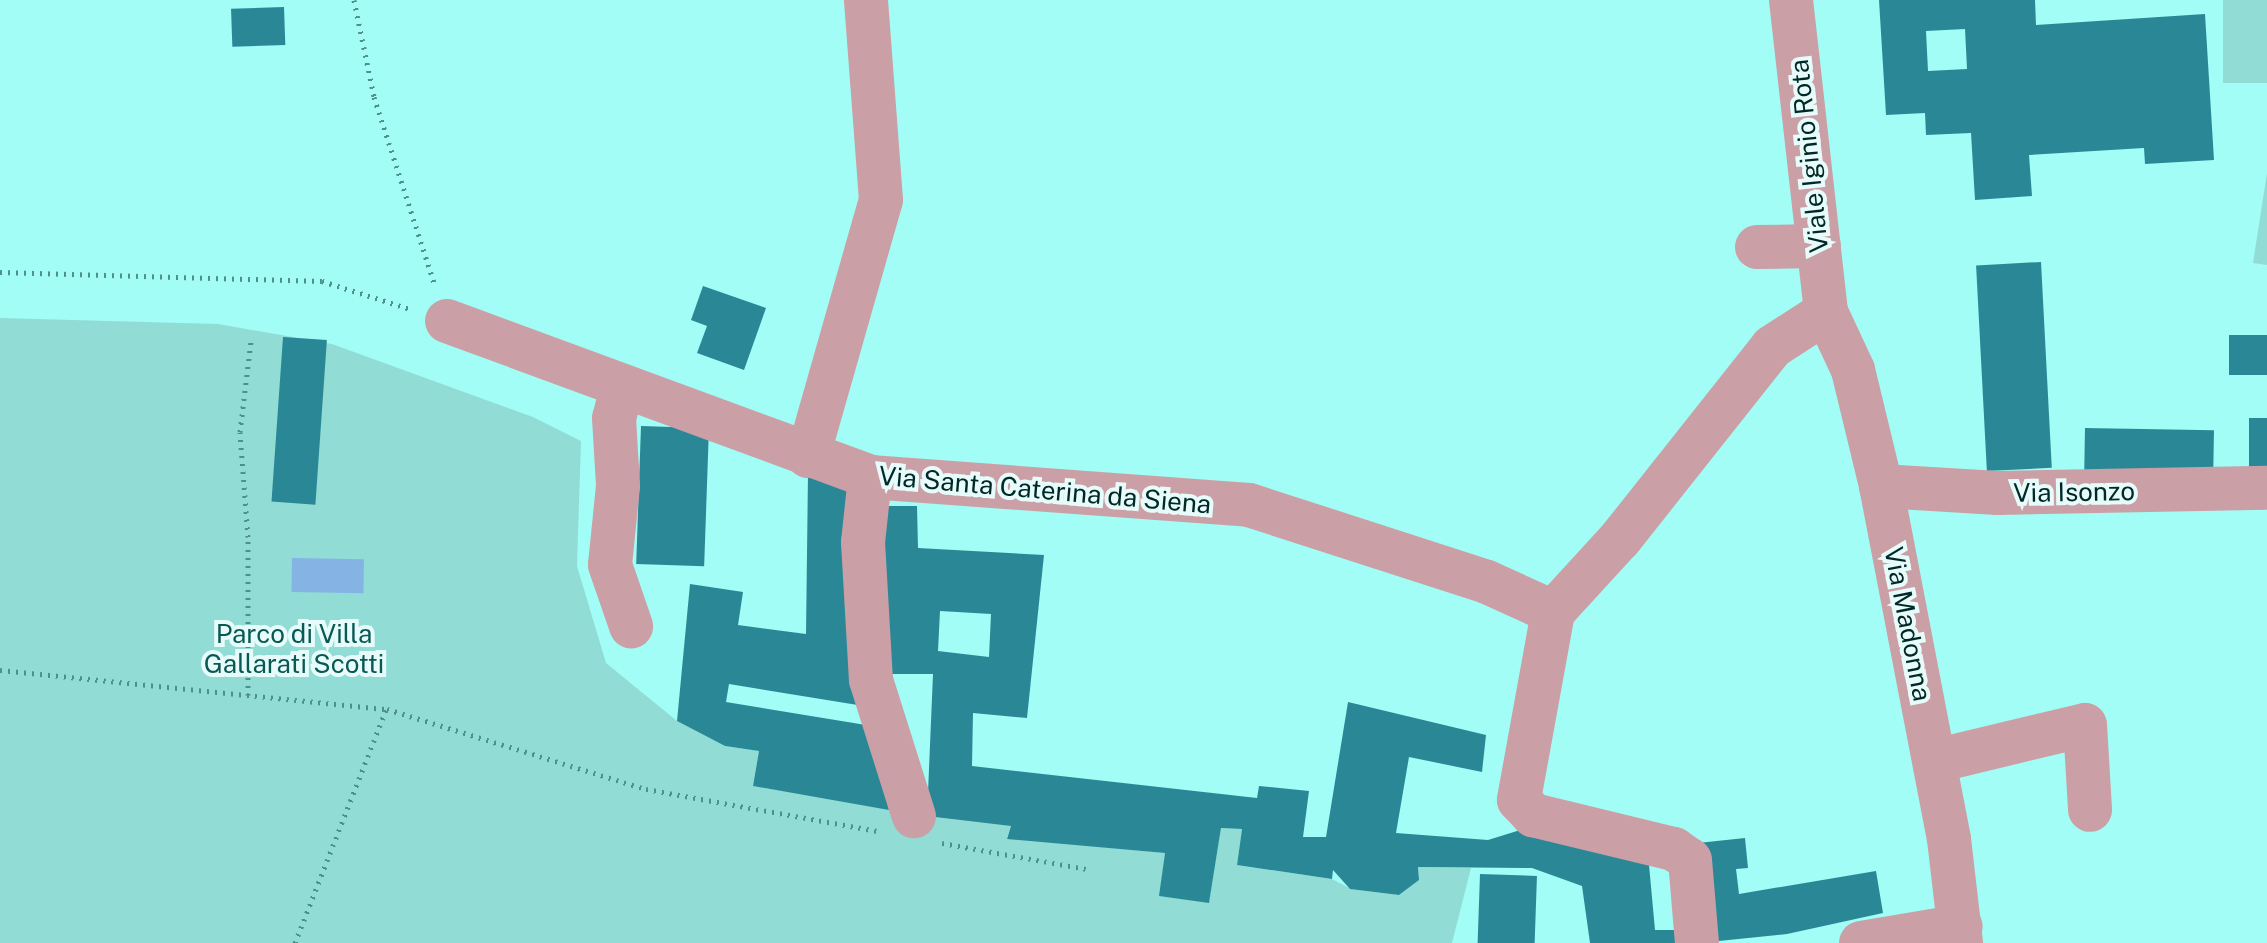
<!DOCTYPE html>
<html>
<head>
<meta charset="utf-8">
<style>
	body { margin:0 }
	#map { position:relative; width:2267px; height:943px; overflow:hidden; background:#a2fdf6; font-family:"Public Sans",sans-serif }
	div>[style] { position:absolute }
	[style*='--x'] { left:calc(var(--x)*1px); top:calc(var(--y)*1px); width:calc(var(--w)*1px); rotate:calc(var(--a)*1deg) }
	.green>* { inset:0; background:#92dcd6; transform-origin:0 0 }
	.water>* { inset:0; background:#85b4e4; transform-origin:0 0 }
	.building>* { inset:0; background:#2a8896; transform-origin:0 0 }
	.path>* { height:5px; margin-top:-2.5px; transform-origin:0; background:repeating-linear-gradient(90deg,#4f908c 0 2px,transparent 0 8px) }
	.minor>* { height:44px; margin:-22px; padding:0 22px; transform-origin:22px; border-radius:22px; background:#caa0a6 }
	span { translate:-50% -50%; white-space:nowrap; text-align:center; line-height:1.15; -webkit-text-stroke:8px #e7fcfa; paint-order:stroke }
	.street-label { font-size:26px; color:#002826 }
	.park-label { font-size:26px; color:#085854 }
</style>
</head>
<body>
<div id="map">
	<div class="green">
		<div style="left:2223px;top:0;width:44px;height:83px"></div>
		<div style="clip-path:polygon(2267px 173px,2267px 265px,2253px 263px)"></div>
		<div style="clip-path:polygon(0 318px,218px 324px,332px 344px,533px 417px,581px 441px,577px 566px,606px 663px,677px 721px,725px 746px,759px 751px,753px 786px,1011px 826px,1007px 838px,1165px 853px,1160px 896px,1209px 902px,1221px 828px,1242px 829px,1237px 865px,1332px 879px,1351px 889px,1399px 895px,1419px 880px,1418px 867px,1471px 868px,1452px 943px,0 943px)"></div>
	</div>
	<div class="water">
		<div style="left:292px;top:558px;width:72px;height:34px;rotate:1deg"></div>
	</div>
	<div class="building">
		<div style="clip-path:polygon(evenodd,1879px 0,2035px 0,2036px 25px,2205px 14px,2214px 160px,2145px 164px,2144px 148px,2029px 155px,2032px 196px,1975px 200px,1971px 133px,1926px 135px,1925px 113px,1886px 115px,1879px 0,1965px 29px,1967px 69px,1928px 71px,1926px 31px,1965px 29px)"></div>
		<div style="left:284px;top:7px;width:38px;height:53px;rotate:88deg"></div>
		<div style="left:2041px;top:262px;width:206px;height:65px;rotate:87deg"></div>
		<div style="clip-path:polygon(703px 286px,766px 308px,744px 370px,697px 353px,707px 326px,691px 320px)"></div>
		<div style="left:2267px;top:335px;width:40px;height:38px;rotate:90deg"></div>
		<div style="left:283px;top:337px;width:44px;height:165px;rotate:4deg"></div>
		<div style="left:2249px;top:418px;width:18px;height:64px"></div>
		<div style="left:641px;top:426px;width:68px;height:138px;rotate:2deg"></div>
		<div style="left:2085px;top:428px;width:129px;height:46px;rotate:1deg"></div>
		<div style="clip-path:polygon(808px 473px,857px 482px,870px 707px,729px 684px,726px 702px,872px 726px,889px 810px,753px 786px,759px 751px,725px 746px,677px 721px,690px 584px,743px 592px,738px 625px,806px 634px)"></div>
		<div style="clip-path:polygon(evenodd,870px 506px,917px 506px,918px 548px,1044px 555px,1027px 718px,973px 713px,972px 766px,1257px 798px,1259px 786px,1309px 791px,1303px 837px,1326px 837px,1348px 702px,1486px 735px,1482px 772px,1409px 757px,1396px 833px,1488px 840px,1540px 824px,1648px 854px,1655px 930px,1684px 930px,1685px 943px,1590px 943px,1582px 886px,1532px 868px,1418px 867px,1419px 880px,1399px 895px,1350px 889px,1333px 870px,1332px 879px,1237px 865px,1242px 829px,1221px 828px,1209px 903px,1159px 896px,1165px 853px,1007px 839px,1011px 826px,927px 816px,933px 674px,875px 674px,870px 506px,940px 611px,991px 614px,989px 657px,938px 651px,940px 611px)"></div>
		<div style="clip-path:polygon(1745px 838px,1748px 868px,1736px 869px,1739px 894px,1876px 871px,1883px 913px,1787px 934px,1709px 942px,1698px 843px)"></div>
		<div style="left:1480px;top:874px;width:57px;height:69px;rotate:2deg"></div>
	</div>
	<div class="path">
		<div style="--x:354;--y:0;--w:99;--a:78.3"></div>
		<div style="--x:374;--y:97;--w:199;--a:72.1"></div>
		<div style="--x:0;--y:272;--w:322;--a:1.6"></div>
		<div style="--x:322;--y:281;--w:92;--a:17.7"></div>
		<div style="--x:0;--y:670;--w:389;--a:5.8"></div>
		<div style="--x:387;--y:709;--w:271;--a:17.2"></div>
		<div style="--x:646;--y:789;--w:235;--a:10.3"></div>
		<div style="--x:248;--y:695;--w:158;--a:-90"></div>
		<div style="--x:248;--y:537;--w:105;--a:-94.4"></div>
		<div style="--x:240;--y:432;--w:92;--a:-83.1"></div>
		<div style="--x:942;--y:843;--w:146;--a:10.2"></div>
		<div style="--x:295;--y:943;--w:251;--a:-68.7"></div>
	</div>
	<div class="minor">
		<div style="--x:1791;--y:0;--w:314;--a:83.6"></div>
		<div style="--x:1826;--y:312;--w:64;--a:65"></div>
		<div style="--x:1853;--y:370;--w:119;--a:76.4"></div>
		<div style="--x:1881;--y:486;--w:359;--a:79.1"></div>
		<div style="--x:1949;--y:839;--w:105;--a:83.4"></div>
		<div style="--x:1757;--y:247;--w:62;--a:-0.9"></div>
		<div style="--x:447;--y:321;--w:451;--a:20.2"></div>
		<div style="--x:870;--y:477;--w:380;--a:4.2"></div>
		<div style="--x:1249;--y:505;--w:250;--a:17.9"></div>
		<div style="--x:1487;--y:582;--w:72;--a:24.4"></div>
		<div style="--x:1553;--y:612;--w:99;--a:-47.5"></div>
		<div style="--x:1620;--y:539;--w:245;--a:-51.6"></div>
		<div style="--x:1772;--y:347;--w:64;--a:-32.9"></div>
		<div style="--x:622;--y:387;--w:32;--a:104"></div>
		<div style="--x:614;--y:418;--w:68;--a:86.6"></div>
		<div style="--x:618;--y:486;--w:79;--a:95.8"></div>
		<div style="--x:610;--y:565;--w:65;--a:71"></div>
		<div style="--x:808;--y:456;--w:266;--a:-74.1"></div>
		<div style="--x:881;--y:200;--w:201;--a:-94.3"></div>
		<div style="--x:870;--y:477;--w:65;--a:96.1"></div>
		<div style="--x:863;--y:542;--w:138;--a:86.7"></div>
		<div style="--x:871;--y:680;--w:143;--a:72.5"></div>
		<div style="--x:1881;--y:486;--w:117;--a:3.4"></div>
		<div style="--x:1998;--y:493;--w:269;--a:-1.1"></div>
		<div style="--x:1553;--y:612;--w:191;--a:100.3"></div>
		<div style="--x:1519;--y:800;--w:21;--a:47"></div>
		<div style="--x:1533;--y:815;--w:145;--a:13.6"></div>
		<div style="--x:1674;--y:849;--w:19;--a:35"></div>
		<div style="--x:1690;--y:860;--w:83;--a:85.2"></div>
		<div style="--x:1935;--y:761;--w:154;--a:-13.5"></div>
		<div style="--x:2085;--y:725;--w:85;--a:86.6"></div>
		<div style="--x:1861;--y:943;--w:101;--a:-9.6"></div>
	</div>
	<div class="street-label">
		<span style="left:1809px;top:156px;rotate:-96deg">Viale Iginio Rota</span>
		<span style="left:1045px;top:490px;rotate:5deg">Via Santa Caterina da Siena</span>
		<span style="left:2074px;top:492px;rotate:-1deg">Via Isonzo</span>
		<span style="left:1908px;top:624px;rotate:79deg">Via Madonna</span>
	</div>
	<div class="park-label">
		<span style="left:294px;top:649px">Parco di Villa<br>Gallarati Scotti</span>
	</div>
</div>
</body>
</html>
